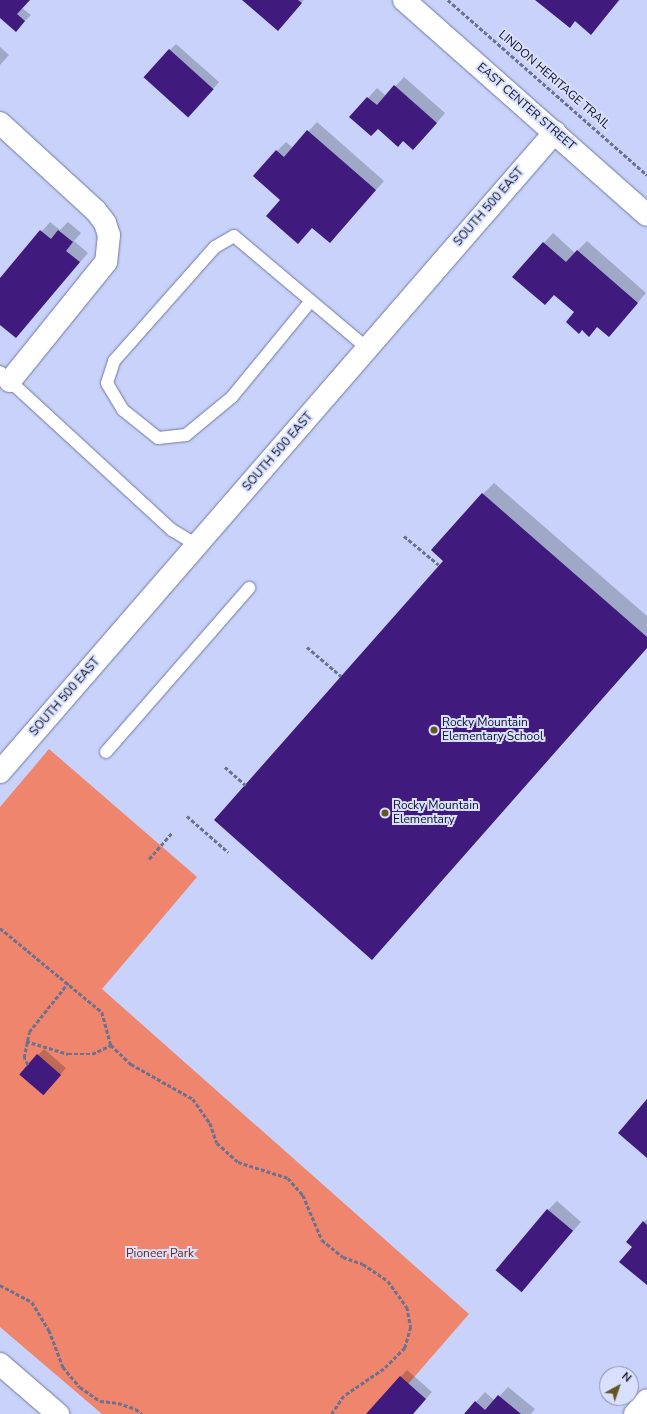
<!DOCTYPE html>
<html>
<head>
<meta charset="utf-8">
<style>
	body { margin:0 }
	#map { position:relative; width:647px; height:1414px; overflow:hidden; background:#c8d2fa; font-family:"Nunito Sans",sans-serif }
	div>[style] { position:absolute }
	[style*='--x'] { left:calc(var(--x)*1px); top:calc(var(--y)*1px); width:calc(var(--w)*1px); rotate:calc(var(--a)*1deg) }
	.green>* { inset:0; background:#ef856c }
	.shadow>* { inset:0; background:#0003 }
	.building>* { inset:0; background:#401a7d; transform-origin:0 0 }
	.path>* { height:2.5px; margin-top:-1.25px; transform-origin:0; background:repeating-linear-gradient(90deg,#6b718e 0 4px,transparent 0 6px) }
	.roads { filter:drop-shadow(0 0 1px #6f79a6) drop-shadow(0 0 1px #6f79a6) }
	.service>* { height:12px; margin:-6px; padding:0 6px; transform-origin:6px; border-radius:6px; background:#fff }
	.minor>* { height:22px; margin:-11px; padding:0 11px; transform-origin:11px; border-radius:11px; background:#fff }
	.tertiary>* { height:22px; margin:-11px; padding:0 11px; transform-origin:11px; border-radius:11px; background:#fff }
	.dots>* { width:11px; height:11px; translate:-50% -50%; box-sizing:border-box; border:2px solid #d8e0fe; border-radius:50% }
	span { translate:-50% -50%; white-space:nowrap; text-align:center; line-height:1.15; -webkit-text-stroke:4px #d8e0fe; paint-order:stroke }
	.street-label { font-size:12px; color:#0e1122 }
	.poi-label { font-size:12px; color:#0e1122 }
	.left { translate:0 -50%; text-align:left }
	.park-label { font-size:12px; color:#712615 }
	.north { position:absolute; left:599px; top:1366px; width:40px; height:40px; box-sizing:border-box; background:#d8e0fe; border:1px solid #878da6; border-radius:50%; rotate:40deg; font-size:11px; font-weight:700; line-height:16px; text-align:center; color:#0e1122 }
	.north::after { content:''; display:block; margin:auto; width:14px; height:18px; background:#645623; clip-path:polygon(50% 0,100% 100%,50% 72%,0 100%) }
</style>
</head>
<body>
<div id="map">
	<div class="green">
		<div style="clip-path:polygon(49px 749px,197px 877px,102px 989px,469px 1314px,382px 1414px,102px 1414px,0 1327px,0 807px)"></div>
	</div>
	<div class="shadow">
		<div style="clip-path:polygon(0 0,29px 0,22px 8px,31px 15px,22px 24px,0 16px)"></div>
		<div style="clip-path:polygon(244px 0,304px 0,284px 23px)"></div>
		<div style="clip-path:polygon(537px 0,620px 0,591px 33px,575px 21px,569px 27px)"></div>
		<div style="clip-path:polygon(176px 44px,219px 82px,195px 110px,170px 50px)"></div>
		<div style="clip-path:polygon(0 47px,9px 55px,0 65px)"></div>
		<div style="clip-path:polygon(404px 77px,445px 113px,422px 140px,403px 140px,351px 117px,377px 88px,386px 96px)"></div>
		<div style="clip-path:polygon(317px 122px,384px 181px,330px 242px,282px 199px,277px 151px,286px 142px,293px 148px)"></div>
		<div style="clip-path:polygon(50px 222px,60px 230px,68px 222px,81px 233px,74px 241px,88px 253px,16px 337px,0 324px,0 279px)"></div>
		<div style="clip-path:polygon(553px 233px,575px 253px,587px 241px,646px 293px,618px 326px,598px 326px,589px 335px,575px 312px,554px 294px,513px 277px)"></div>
		<div style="clip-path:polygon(494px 483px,647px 616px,647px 648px,372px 958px,444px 560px,483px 494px)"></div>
		<div style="clip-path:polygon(44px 1049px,66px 1068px,49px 1088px,38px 1055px)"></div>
		<div style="clip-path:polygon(557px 1201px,581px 1222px,529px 1281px,548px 1210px)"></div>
		<div style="clip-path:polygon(647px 1219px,647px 1283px,644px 1222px)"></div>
		<div style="clip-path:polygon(407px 1370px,432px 1392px,413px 1414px,367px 1414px)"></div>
		<div style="clip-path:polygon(508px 1387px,535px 1409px,531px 1414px,465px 1414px,485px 1392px,495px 1401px)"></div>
	</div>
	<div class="building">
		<div style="clip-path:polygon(0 0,30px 0,17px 14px,25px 21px,16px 32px,0 18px)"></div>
		<div style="clip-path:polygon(242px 0,298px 0,302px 3px,278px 31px)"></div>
		<div style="clip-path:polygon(535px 0,619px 0,591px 35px,575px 21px,570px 28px)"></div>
		<div style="left:169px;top:49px;width:60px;height:38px;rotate:42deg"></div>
		<div style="clip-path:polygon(394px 85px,437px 123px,413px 150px,403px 141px,398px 147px,378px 129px,371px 136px,349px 117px,367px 97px,377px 105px)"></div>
		<div style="clip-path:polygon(307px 130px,376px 190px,330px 243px,312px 228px,298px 244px,266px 216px,280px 200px,253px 176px,276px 150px,284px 157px)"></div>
		<div style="clip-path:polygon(40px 230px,51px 239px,58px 230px,73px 242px,66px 251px,80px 262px,16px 338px,0 325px,0 278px)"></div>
		<div style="clip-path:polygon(543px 242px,566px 262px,577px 250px,638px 303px,609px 337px,597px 327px,589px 337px,582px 330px,579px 334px,566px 322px,574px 312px,554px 295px,545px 305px,512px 277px)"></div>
		<div style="clip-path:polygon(482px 493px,647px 637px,647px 648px,372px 960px,214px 820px,443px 561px,431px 550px)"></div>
		<div style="left:37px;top:1054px;width:32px;height:27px;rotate:41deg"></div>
		<div style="clip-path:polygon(647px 1099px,647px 1158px,618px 1133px)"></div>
		<div style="left:547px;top:1209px;width:34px;height:80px;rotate:40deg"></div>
		<div style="clip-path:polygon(643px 1221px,647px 1225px,647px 1285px,619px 1262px,632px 1247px,626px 1242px)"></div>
		<div style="clip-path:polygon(400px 1376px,426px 1399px,413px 1414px,366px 1414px)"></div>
		<div style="clip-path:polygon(498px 1395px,521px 1414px,464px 1414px,475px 1401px,485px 1410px)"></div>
	</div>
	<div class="path">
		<div style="--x:448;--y:0;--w:265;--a:41.3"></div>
		<div style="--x:404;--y:536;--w:45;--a:39.6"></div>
		<div style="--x:307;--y:647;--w:45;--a:40.5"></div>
		<div style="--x:225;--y:767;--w:28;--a:41"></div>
		<div style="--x:187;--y:816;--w:55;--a:41.3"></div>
		<div style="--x:149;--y:859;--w:35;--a:-49"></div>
		<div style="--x:0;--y:928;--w:132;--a:39.5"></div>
		<div style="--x:102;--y:1012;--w:34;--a:75"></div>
		<div style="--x:111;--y:1045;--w:28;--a:44"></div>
		<div style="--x:131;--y:1064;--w:71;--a:29.4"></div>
		<div style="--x:193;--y:1099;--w:29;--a:55"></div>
		<div style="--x:210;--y:1123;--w:21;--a:71"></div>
		<div style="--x:217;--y:1143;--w:28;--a:42"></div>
		<div style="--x:238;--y:1162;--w:52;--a:17.7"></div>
		<div style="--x:288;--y:1178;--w:23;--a:49"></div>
		<div style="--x:303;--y:1195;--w:49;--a:67.1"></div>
		<div style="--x:322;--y:1240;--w:27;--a:39"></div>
		<div style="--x:343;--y:1257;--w:21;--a:19"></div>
		<div style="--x:363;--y:1264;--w:30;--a:34"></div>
		<div style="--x:388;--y:1281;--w:32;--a:54"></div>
		<div style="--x:407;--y:1307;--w:20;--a:79"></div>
		<div style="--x:411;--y:1327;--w:22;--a:106"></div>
		<div style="--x:405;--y:1348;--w:30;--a:135"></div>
		<div style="--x:384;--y:1369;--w:48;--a:146"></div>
		<div style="--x:344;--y:1396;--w:22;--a:124"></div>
		<div style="--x:26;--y:1041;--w:44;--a:17.2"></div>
		<div style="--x:68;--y:1054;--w:24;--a:0"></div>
		<div style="--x:92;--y:1054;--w:21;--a:-25"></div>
		<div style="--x:28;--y:1065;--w:8;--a:-120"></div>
		<div style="--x:24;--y:1058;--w:26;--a:-79"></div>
		<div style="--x:29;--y:1032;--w:63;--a:-51.5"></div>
		<div style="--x:0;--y:1285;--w:36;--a:28"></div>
		<div style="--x:32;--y:1302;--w:33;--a:59"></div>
		<div style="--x:49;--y:1330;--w:40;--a:69"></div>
		<div style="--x:63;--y:1367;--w:26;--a:50"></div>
		<div style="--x:80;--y:1387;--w:24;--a:35"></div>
		<div style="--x:100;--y:1401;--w:18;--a:6"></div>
		<div style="--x:118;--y:1403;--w:19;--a:18"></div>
		<div style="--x:136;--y:1409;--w:8;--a:40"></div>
	</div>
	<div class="roads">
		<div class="service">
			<div style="--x:310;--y:302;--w:123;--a:129.4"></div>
			<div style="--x:232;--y:397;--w:60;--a:140.4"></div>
			<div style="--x:186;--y:435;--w:28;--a:174"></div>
			<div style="--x:158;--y:438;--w:45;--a:-141.3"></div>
			<div style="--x:123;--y:410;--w:31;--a:-121"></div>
			<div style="--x:107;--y:383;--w:23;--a:-72"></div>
			<div style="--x:114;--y:361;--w:152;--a:-48.5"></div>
			<div style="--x:215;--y:247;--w:22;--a:-30"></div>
			<div style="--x:234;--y:236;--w:175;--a:40.1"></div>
			<div style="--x:0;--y:372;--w:234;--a:42.6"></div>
			<div style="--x:172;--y:530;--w:29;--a:31"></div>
			<div style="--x:106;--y:752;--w:218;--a:-48.9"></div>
		</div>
		<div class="minor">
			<div style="--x:0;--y:123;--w:130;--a:42.5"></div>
			<div style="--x:96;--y:211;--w:15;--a:53"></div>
			<div style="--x:105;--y:223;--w:13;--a:72"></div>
			<div style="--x:109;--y:235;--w:27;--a:96"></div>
			<div style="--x:106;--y:262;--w:153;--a:128.9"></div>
			<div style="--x:0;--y:772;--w:847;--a:-49.07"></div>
			<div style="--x:0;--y:1364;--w:77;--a:40.8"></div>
			<div style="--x:635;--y:1414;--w:18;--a:-49"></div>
		</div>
		<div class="tertiary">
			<div style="--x:404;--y:0;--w:324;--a:41.5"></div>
		</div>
	</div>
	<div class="dots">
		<div style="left:434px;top:730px;background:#645623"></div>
		<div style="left:385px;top:813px;background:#645623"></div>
	</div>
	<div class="street-label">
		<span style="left:554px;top:80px;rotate:41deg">LINDON HERITAGE TRAIL</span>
		<span style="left:526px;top:107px;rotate:41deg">EAST CENTER STREET</span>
		<span style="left:489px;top:207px;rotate:-49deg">SOUTH 500 EAST</span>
		<span style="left:278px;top:452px;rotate:-49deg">SOUTH 500 EAST</span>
		<span style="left:65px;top:697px;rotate:-49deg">SOUTH 500 EAST</span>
	</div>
	<div class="poi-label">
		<span class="left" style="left:442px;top:730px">Rocky Mountain<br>Elementary School</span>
		<span class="left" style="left:393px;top:813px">Rocky Mountain<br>Elementary</span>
	</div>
	<div class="park-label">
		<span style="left:160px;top:1254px">Pioneer Park</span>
	</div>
	<div class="north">N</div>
</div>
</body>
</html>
